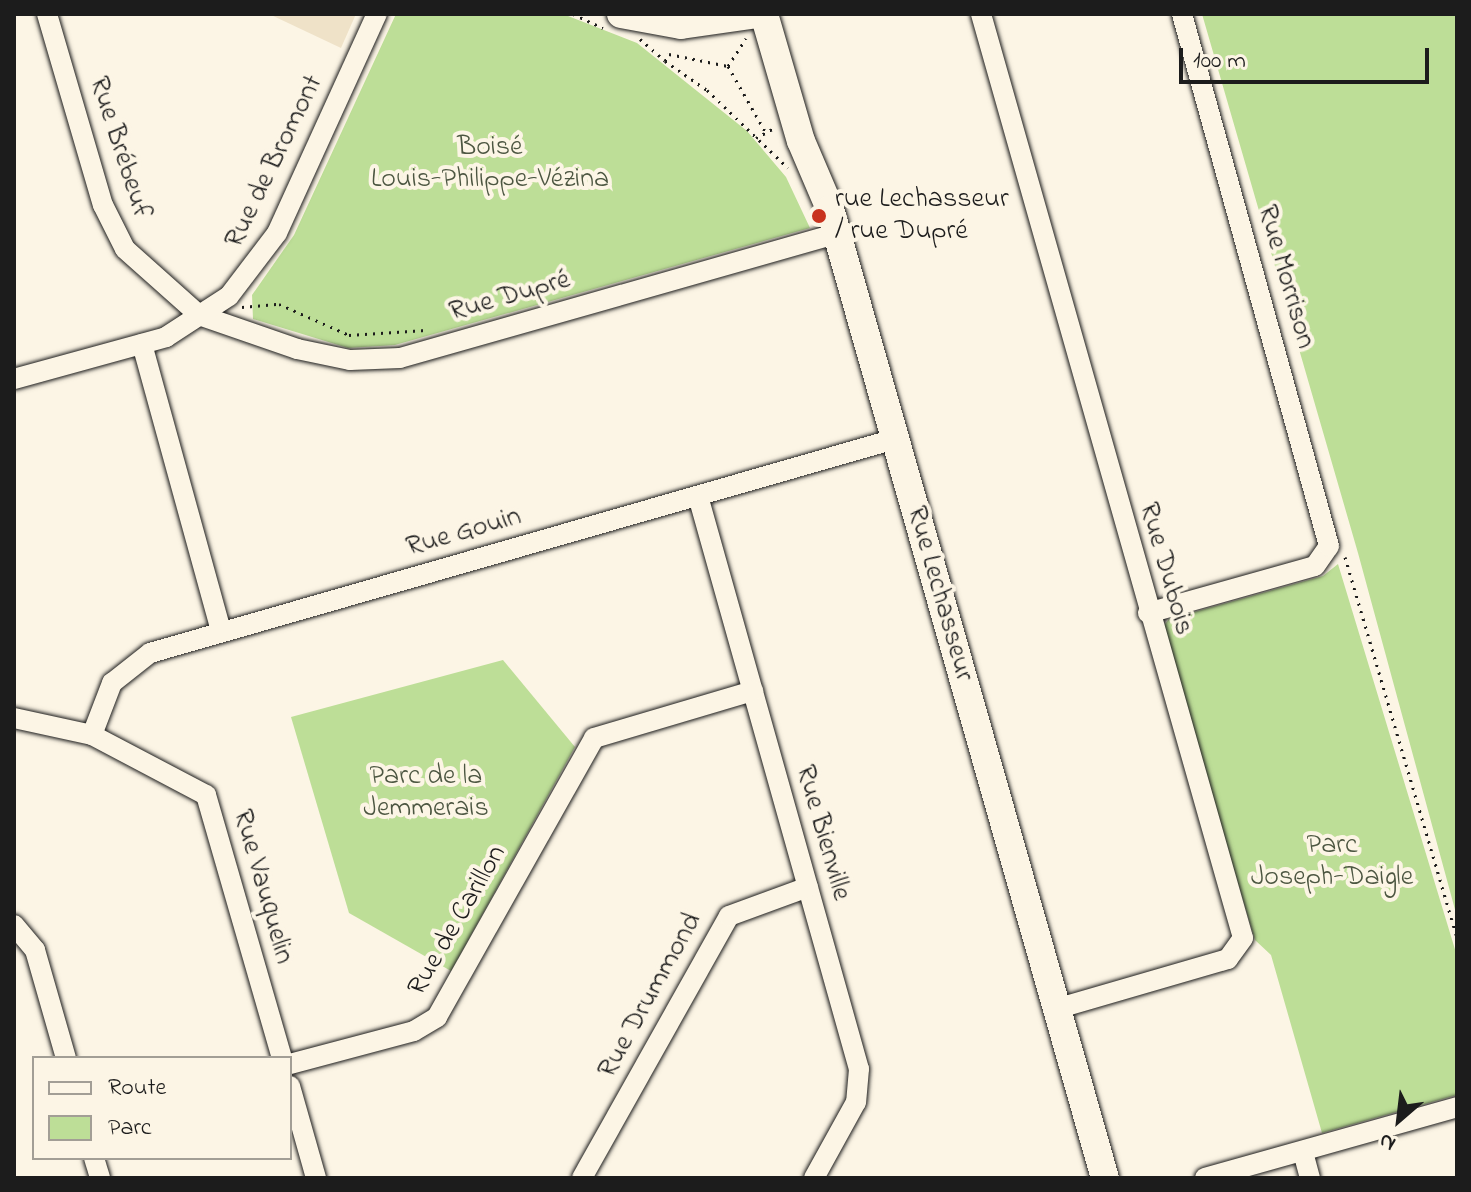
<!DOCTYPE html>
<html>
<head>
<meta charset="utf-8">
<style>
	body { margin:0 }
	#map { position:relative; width:1471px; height:1192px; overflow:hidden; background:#fcf5e5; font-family:"Indie Flower",sans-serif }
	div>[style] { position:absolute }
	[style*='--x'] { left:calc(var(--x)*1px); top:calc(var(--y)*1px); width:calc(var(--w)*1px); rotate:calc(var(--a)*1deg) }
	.built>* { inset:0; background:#efe2c8 }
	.green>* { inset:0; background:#bdde97 }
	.path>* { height:3px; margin-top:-1.5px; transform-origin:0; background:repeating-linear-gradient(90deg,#1c1c1c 0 2px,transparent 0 8px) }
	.roads { filter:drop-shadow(0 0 2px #1c1c1c) drop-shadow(0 0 2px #1c1c1c) }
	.street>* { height:20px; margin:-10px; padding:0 10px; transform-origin:10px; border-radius:10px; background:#fcf5e5 }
	.secondary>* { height:28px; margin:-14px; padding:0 14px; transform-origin:14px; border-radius:14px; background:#fcf5e5 }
	.dots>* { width:22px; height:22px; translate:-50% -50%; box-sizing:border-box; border:4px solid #fcf5e5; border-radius:50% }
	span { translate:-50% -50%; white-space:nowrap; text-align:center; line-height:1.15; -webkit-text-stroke:8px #fcf5e5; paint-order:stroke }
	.street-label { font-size:28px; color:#1c1c1c }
	.park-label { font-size:28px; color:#4c5641 }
	.poi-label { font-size:28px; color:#1c1c1c }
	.left { translate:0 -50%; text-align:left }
	.frame { position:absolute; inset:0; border:16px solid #1c1c1c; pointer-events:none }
	.legend { position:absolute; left:32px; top:1056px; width:260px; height:104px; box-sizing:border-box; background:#fcf5e5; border:2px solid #a29e95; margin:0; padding:10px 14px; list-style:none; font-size:24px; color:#1c1c1c }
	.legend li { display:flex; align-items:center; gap:16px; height:40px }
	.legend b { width:40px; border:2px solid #a29e95 }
	.north { position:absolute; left:1359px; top:1080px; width:80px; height:80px; -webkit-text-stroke:6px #fcf5e5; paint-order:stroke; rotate:208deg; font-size:22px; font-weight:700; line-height:32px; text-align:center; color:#1c1c1c }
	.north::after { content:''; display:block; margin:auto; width:28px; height:36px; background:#1c1c1c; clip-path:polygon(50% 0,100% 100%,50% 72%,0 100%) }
	.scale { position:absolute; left:1179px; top:48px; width:250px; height:36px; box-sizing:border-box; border:4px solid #1c1c1c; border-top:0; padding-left:10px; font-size:24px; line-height:28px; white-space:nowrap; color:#1c1c1c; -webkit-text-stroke:6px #fcf5e5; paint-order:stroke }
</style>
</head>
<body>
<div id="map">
	<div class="built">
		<div style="clip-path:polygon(269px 14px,356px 14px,341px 48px)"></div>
	</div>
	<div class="green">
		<div style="clip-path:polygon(396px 14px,563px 14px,637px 43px,747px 131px,786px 177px,810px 228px,395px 345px,348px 348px,253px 319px,252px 295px,294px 235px)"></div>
		<div style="clip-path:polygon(1202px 14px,1457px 14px,1457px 917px,1358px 553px)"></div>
		<div style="clip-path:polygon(1338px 564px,1457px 956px,1457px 1095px,1322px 1133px,1271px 955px,1255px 940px,1162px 628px,1169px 619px,1323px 576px)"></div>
		<div style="clip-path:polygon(503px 660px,575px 747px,451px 971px,349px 913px,291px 717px)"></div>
	</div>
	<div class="path">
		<div style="--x:573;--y:14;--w:33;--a:25"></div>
		<div style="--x:640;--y:39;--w:33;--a:41"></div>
		<div style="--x:665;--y:61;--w:8;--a:-60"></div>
		<div style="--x:669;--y:54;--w:60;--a:11.5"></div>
		<div style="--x:728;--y:66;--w:33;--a:-57"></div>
		<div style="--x:665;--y:61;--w:51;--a:34.6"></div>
		<div style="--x:707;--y:90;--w:112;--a:43.9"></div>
		<div style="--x:728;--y:66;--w:75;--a:60.4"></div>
		<div style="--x:756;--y:138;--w:21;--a:-29"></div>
		<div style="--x:242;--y:307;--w:37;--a:-5"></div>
		<div style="--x:279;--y:304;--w:77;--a:23.9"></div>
		<div style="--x:349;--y:335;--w:77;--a:-3.7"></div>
		<div style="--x:1345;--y:557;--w:397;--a:73.6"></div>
	</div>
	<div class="roads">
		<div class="street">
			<div style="--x:47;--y:14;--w:199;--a:73.7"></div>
			<div style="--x:103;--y:205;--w:49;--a:63.4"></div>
			<div style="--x:125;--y:249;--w:99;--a:41.7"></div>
			<div style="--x:199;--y:315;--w:104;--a:19.1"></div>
			<div style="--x:297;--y:349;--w:54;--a:11.7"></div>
			<div style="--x:350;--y:360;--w:50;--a:-2.3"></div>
			<div style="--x:400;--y:358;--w:453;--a:-15.9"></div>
			<div style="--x:981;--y:14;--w:960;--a:74.17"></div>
			<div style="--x:1243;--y:938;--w:26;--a:126"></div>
			<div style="--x:1228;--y:959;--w:179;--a:163.8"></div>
			<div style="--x:142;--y:344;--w:297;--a:74.6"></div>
			<div style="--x:14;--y:379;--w:158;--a:-15.4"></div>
			<div style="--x:166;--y:337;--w:75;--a:-33.1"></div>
			<div style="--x:229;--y:296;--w:79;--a:-52.7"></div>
			<div style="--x:277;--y:233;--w:241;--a:-65.5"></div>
			<div style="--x:698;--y:496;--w:595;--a:74.31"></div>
			<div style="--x:859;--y:1069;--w:33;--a:95"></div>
			<div style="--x:856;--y:1102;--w:87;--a:118.9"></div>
			<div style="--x:1148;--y:613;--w:173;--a:-15.7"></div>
			<div style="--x:1315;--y:566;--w:24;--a:-55"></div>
			<div style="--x:1329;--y:546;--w:552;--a:-105.45"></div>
			<div style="--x:14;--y:718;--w:80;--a:12.3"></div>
			<div style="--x:92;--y:735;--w:129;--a:27.8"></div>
			<div style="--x:206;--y:795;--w:274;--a:73.9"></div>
			<div style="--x:92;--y:735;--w:56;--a:-69"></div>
			<div style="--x:112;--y:683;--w:48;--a:-38.3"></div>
			<div style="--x:150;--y:653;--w:775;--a:-16.03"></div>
			<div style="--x:14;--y:925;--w:33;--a:50"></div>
			<div style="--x:35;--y:950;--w:112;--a:74"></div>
			<div style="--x:290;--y:1064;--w:128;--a:-14.9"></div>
			<div style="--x:414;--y:1031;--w:27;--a:-31"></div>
			<div style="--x:437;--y:1017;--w:320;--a:-60.6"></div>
			<div style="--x:594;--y:738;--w:166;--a:-16.5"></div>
			<div style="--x:290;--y:1086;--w:96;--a:74.2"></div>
			<div style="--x:1303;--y:1152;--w:27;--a:75"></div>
			<div style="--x:94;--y:1158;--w:21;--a:73"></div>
			<div style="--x:582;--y:1178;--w:300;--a:-60.7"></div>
			<div style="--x:729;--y:916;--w:84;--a:-20.2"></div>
			<div style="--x:1205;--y:1178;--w:262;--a:-15.7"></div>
		</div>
		<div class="secondary">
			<div style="--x:621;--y:14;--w:61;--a:10.4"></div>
			<div style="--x:681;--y:25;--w:76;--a:-8.3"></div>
			<div style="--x:764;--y:14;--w:132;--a:73.8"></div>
			<div style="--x:801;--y:141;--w:74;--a:66.9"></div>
			<div style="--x:830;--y:209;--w:1007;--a:74.16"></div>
		</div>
	</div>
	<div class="dots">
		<div style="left:819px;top:216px;background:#c8321e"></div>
	</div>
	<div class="street-label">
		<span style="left:119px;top:148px;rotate:72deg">Rue Brébeuf</span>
		<span style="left:275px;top:162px;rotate:-64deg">Rue de Bromont</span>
		<span style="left:1285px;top:277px;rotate:74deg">Rue Morrison</span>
		<span style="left:510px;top:297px;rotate:-16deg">Rue Dupré</span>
		<span style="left:464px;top:533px;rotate:-16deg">Rue Gouin</span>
		<span style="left:1165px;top:569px;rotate:74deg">Rue Dubois</span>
		<span style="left:939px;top:594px;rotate:74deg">Rue Lechasseur</span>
		<span style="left:822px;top:833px;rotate:74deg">Rue Bienville</span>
		<span style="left:262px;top:887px;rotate:74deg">Rue Vauquelin</span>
		<span style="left:458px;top:921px;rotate:-60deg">Rue de Carillon</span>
		<span style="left:651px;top:996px;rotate:-61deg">Rue Drummond</span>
	</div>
	<div class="park-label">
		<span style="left:490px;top:164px">Boisé<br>Louis-Philippe-Vézina</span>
		<span style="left:426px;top:793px">Parc de la<br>Jemmerais</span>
		<span style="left:1332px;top:862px">Parc<br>Joseph-Daigle</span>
	</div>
	<div class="poi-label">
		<span class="left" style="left:835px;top:216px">rue Lechasseur<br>/ rue Dupré</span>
	</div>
	<div class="frame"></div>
	<ul class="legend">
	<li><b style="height:10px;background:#fcf5e5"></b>Route</li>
	<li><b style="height:22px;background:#bdde97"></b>Parc</li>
	</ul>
	<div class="north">N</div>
	<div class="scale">100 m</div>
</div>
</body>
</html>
